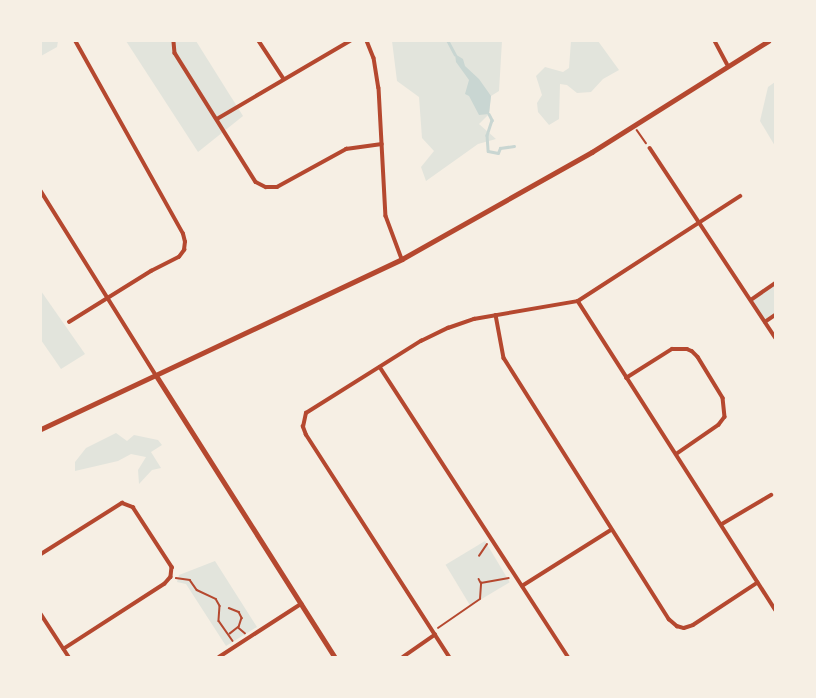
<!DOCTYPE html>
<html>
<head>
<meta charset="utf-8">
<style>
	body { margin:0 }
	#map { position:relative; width:816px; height:698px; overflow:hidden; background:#f6efe4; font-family:Lora,serif }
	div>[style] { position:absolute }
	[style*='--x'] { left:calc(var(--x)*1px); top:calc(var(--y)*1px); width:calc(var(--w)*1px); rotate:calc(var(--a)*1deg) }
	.green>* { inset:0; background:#e2e4dc; transform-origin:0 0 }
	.water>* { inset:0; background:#c9d6d2 }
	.stream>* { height:2.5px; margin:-1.25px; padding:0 1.25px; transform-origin:1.25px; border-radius:1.25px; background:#c9d6d2 }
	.path>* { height:1.5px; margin:-0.75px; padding:0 0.75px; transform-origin:0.75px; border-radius:0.75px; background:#b5482f }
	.minor>* { height:3.5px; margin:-1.75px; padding:0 1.75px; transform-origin:1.75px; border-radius:1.75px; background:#b5482f }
	.tertiary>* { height:4.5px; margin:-2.25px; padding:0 2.25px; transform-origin:2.25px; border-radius:2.25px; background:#b5482f }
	span { translate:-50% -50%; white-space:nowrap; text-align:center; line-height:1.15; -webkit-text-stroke:3px #f6efe4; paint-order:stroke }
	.frame { position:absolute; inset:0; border:42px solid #f6efe4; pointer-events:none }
</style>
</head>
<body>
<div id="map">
	<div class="green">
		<div style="clip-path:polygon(41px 41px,58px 41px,57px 47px,41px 56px)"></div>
		<div style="clip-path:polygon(126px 41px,196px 41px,243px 116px,198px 152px)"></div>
		<div style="clip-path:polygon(392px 41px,502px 41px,499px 91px,491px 96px,489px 114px,479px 124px,496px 139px,478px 144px,426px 181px,421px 167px,434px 151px,422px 138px,419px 97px,397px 81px)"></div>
		<div style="clip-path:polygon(571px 41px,598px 41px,619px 70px,603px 79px,591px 92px,577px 93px,567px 85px,560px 84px,559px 119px,549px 125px,538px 112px,537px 103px,542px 95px,536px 76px,545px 67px,563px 72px,569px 68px)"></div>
		<div style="clip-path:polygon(775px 82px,775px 146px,760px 121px,768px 87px)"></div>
		<div style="clip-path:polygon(775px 283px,775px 315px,765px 322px,751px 300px)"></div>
		<div style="clip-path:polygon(41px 291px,85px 354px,61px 369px,41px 340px)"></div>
		<div style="clip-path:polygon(116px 433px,127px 441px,134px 435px,158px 440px,162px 445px,151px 452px,161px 468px,152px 470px,139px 484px,138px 470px,146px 457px,131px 454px,118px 461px,75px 471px,75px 462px,86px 448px)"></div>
		<div style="left:485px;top:541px;width:48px;height:46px;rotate:59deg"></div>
		<div style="clip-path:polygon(215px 561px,257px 627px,226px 646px,186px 584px,177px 582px,179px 575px)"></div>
	</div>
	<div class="water">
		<div style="clip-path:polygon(455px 54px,463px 59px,465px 66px,479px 79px,491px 96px,489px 114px,479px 115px,469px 96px,465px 94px,469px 80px,456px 62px)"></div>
	</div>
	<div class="stream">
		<div style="--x:448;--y:41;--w:15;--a:62"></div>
		<div style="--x:489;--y:114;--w:7;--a:63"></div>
		<div style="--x:492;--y:120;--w:16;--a:108"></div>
		<div style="--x:487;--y:135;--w:16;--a:86"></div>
		<div style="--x:488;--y:151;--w:10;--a:11"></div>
		<div style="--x:498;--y:153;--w:5;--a:-68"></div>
		<div style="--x:500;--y:148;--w:14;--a:-8"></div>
	</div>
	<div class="path">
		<div style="--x:637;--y:130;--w:16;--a:55"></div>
		<div style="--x:479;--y:556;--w:14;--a:-56"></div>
		<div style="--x:176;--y:578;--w:14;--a:8"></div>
		<div style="--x:190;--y:580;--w:12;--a:55"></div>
		<div style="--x:197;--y:590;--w:21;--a:25"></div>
		<div style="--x:216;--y:599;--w:8;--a:60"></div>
		<div style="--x:220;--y:606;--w:15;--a:94"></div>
		<div style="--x:219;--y:621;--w:24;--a:55"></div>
		<div style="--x:479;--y:579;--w:4;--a:63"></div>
		<div style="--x:229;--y:608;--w:11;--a:22"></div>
		<div style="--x:239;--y:612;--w:7;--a:63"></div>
		<div style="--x:242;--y:618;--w:9;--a:108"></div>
		<div style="--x:239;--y:627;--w:11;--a:142"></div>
		<div style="--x:239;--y:628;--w:8;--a:40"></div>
		<div style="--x:438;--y:628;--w:51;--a:-34.6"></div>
		<div style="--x:480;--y:599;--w:16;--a:-86"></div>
		<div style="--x:481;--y:583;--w:28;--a:-10"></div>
	</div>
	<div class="minor">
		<div style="--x:259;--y:41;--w:45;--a:56.7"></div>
		<div style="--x:367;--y:41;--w:18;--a:68"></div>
		<div style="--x:374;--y:58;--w:30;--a:81"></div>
		<div style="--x:379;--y:88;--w:128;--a:86.9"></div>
		<div style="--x:386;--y:216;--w:46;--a:69.6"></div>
		<div style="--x:715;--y:41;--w:26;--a:62"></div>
		<div style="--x:174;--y:42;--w:11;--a:85"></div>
		<div style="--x:175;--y:53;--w:152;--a:57.9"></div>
		<div style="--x:256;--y:182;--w:11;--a:27"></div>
		<div style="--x:266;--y:187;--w:11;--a:0"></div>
		<div style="--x:277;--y:187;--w:79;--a:-28.8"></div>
		<div style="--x:346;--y:149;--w:36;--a:-8"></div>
		<div style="--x:217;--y:119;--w:154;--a:-30.4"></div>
		<div style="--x:650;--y:148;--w:227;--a:56.5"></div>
		<div style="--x:41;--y:191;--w:217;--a:58"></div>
		<div style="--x:751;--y:300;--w:29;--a:-35"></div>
		<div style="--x:578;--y:301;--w:366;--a:57.4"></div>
		<div style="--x:496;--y:315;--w:44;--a:79.5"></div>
		<div style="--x:504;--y:358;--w:309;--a:57.7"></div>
		<div style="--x:669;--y:619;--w:11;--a:41"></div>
		<div style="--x:677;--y:626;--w:7;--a:16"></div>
		<div style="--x:684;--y:628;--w:9;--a:-18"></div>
		<div style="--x:693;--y:625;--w:77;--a:-33.3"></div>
		<div style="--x:69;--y:322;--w:97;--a:-31.9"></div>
		<div style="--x:151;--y:271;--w:31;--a:-27"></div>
		<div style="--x:179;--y:257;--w:9;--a:-54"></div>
		<div style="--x:184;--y:250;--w:8;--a:-83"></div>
		<div style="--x:185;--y:242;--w:8;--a:-104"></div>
		<div style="--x:183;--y:234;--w:221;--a:-119.2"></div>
		<div style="--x:765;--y:322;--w:12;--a:-35"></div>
		<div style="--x:380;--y:367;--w:346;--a:57"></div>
		<div style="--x:626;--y:378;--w:54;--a:-32.2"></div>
		<div style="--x:672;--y:349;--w:15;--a:0"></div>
		<div style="--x:687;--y:349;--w:5;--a:22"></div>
		<div style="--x:692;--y:351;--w:8;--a:45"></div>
		<div style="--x:698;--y:357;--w:48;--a:58.6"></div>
		<div style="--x:723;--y:398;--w:19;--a:84"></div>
		<div style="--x:725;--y:417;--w:10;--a:127"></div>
		<div style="--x:719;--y:425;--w:51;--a:145.4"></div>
		<div style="--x:722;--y:524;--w:57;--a:-30.6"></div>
		<div style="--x:41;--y:554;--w:96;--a:-32.2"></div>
		<div style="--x:122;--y:503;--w:12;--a:20"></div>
		<div style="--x:133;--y:507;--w:72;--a:57"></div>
		<div style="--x:172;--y:567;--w:10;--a:96"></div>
		<div style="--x:171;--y:577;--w:9;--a:131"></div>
		<div style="--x:165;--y:584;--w:120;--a:147.2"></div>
		<div style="--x:522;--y:586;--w:105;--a:-32.2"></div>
		<div style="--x:41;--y:614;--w:51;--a:56.9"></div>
		<div style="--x:219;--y:657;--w:98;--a:-32.9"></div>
		<div style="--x:403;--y:657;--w:39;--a:-35"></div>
		<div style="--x:449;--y:657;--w:264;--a:-122.8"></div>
		<div style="--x:306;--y:435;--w:9;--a:-111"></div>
		<div style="--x:303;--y:427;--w:14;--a:-78"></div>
		<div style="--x:306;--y:413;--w:136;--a:-32.1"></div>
		<div style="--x:421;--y:341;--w:30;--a:-26"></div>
		<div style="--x:448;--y:328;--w:28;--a:-19"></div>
		<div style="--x:474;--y:319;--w:106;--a:-9.8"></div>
		<div style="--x:578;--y:301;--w:193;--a:-32.9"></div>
	</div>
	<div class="tertiary">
		<div style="--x:156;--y:375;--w:334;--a:57.6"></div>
		<div style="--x:41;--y:429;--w:399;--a:-25.2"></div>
		<div style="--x:402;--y:259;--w:218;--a:-29.4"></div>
		<div style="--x:592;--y:152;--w:208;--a:-32.2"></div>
	</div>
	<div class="frame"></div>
</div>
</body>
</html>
